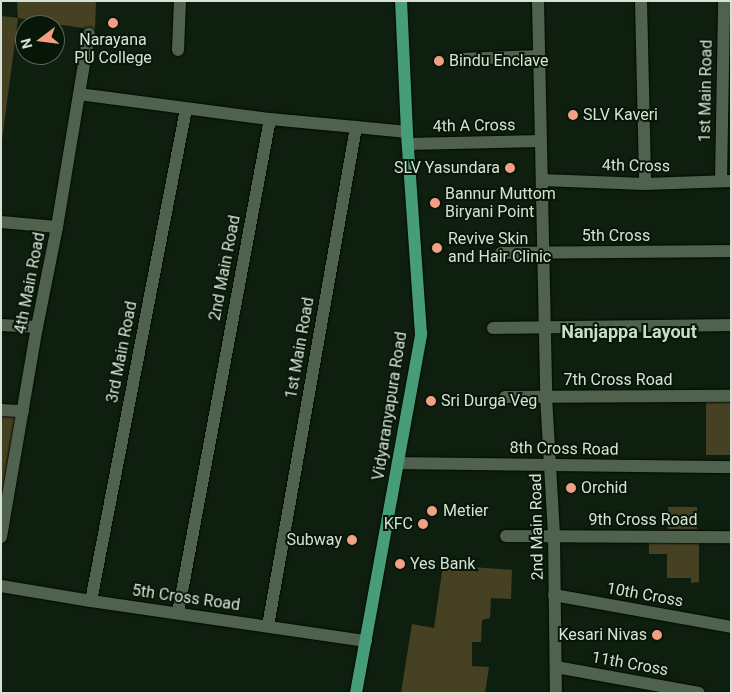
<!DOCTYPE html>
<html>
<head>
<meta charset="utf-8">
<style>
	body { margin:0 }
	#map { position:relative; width:732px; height:694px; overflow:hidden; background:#0f1f0f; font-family:Roboto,sans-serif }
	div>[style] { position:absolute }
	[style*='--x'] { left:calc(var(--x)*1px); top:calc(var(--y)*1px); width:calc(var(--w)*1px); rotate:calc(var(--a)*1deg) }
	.green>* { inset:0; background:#464122; transform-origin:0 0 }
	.roads { filter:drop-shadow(0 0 1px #000901) drop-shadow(0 0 1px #000901) }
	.minor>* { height:12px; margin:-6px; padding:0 6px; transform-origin:6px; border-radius:6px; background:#4f624e }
	.major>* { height:12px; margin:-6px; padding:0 6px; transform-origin:6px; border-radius:6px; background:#479c79 }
	.dots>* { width:14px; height:14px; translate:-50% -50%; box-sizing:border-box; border:2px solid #061607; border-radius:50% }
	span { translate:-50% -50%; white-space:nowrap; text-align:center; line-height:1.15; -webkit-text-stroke:4px #061607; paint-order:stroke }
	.poi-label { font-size:16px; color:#d7e1d6 }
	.left { translate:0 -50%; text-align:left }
	.right { translate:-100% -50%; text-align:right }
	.street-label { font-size:16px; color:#d7e1d6 }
	.neighbourhood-label { font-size:18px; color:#c9dec8; font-weight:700 }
	.frame { position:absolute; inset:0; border:2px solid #d7e1d6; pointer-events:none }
	.north { position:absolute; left:15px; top:15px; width:50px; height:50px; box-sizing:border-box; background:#061607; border:1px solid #5a675a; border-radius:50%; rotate:255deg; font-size:14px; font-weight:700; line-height:20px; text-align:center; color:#d7e1d6 }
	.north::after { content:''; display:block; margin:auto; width:18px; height:22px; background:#f39f85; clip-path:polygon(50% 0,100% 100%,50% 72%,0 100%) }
</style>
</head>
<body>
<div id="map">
	<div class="green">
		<div style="clip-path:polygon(17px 1px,96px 1px,95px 30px,18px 18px,1px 148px,1px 16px,18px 18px)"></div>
		<div style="left:706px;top:402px;width:25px;height:53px"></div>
		<div style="clip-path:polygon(1px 416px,17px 417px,1px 506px)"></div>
		<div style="left:668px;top:507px;width:29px;height:22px"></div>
		<div style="clip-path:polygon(699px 539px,699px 582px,691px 583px,691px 578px,667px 578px,667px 554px,649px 554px,649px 540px)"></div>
		<div style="clip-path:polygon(443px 565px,512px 570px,511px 599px,491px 598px,490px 618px,482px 620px,481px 642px,472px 642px,472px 666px,489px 667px,485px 693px,401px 693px,412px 624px,434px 628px)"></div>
	</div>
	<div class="roads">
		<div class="minor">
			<div style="--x:538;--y:1;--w:395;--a:88.8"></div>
			<div style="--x:546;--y:396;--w:140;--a:86.7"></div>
			<div style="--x:554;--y:536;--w:157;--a:89.3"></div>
			<div style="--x:641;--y:1;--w:183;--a:88.7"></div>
			<div style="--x:178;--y:50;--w:49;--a:-87.7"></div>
			<div style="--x:459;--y:59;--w:80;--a:-2.1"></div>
			<div style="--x:79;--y:94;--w:193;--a:7.5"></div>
			<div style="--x:270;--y:119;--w:502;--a:100.55"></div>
			<div style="--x:270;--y:119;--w:86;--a:5.3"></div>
			<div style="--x:408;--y:144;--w:133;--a:-1.3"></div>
			<div style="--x:542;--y:180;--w:103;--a:2.2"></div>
			<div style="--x:645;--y:184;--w:86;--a:-2"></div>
			<div style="--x:721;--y:181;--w:180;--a:-89"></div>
			<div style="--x:1;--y:222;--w:56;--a:5.1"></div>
			<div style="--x:501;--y:253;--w:230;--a:-0.5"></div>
			<div style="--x:1;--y:325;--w:36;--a:3"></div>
			<div style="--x:493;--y:328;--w:238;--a:-0.7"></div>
			<div style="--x:505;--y:397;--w:226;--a:-0.3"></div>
			<div style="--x:1;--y:410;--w:22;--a:3"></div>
			<div style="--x:398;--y:463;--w:333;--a:0.7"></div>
			<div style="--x:506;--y:536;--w:225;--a:0.3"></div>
			<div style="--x:1;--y:537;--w:213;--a:-80.3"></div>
			<div style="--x:37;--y:327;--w:102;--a:-78.7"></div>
			<div style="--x:57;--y:227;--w:196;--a:-80.6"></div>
			<div style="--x:1;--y:586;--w:91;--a:9.5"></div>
			<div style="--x:91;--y:601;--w:278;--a:8.3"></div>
			<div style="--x:554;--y:595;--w:180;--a:10.2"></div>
			<div style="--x:91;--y:601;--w:501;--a:-79.07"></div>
			<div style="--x:268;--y:626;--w:507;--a:-80"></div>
			<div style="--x:356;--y:127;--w:51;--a:5.6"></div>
			<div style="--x:556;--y:667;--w:145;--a:10.3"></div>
		</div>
		<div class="major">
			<div style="--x:356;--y:693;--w:365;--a:-79.7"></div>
			<div style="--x:421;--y:334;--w:202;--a:-94"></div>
			<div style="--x:407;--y:132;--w:131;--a:-92.6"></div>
		</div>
	</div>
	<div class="dots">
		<div style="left:113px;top:23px;background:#f39f85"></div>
		<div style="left:439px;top:61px;background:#f39f85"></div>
		<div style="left:573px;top:115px;background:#f39f85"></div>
		<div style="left:510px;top:168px;background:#f39f85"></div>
		<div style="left:435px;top:203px;background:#f39f85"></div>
		<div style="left:437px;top:248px;background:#f39f85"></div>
		<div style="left:431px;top:401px;background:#f39f85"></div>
		<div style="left:571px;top:488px;background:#f39f85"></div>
		<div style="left:432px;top:511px;background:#f39f85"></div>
		<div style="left:423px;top:524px;background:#f39f85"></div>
		<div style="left:352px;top:540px;background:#f39f85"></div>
		<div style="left:400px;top:564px;background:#f39f85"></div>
		<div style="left:657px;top:635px;background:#f39f85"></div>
	</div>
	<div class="poi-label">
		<span style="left:113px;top:49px">Narayana<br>PU College</span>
		<span class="left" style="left:449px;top:61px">Bindu Enclave</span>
		<span class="left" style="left:583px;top:115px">SLV Kaveri</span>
		<span class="right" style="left:500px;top:168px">SLV Yasundara</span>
		<span class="left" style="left:445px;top:203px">Bannur Muttom<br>Biryani Point</span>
		<span class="left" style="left:448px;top:248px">Revive Skin<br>and Hair Clinic</span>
		<span class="left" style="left:441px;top:401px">Sri Durga Veg</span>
		<span class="left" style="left:581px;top:488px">Orchid</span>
		<span class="left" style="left:443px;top:511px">Metier</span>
		<span class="right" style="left:413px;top:524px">KFC</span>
		<span class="right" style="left:342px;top:540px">Subway</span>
		<span class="left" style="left:410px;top:564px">Yes Bank</span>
		<span class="right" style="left:647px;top:635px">Kesari Nivas</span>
	</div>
	<div class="street-label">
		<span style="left:706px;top:91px;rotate:-89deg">1st Main Road</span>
		<span style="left:474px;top:126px;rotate:-1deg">4th A Cross</span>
		<span style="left:636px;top:166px;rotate:1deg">4th Cross</span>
		<span style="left:616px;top:236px">5th Cross</span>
		<span style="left:225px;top:268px;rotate:-79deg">2nd Main Road</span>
		<span style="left:30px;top:283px;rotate:-79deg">4th Main Road</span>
		<span style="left:300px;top:348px;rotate:-80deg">1st Main Road</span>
		<span style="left:122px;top:352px;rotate:-79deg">3rd Main Road</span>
		<span style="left:618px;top:380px">7th Cross Road</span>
		<span style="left:390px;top:406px;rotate:-81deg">Vidyaranyapura Road</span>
		<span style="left:564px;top:449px;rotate:1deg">8th Cross Road</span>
		<span style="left:643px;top:520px">9th Cross Road</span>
		<span style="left:537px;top:527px;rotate:-91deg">2nd Main Road</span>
		<span style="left:645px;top:595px;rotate:10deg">10th Cross</span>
		<span style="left:186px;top:598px;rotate:8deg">5th Cross Road</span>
		<span style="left:630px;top:664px;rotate:10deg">11th Cross</span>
	</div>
	<div class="neighbourhood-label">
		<span style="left:629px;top:332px">Nanjappa Layout</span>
	</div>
	<div class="frame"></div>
	<div class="north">N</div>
</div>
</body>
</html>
